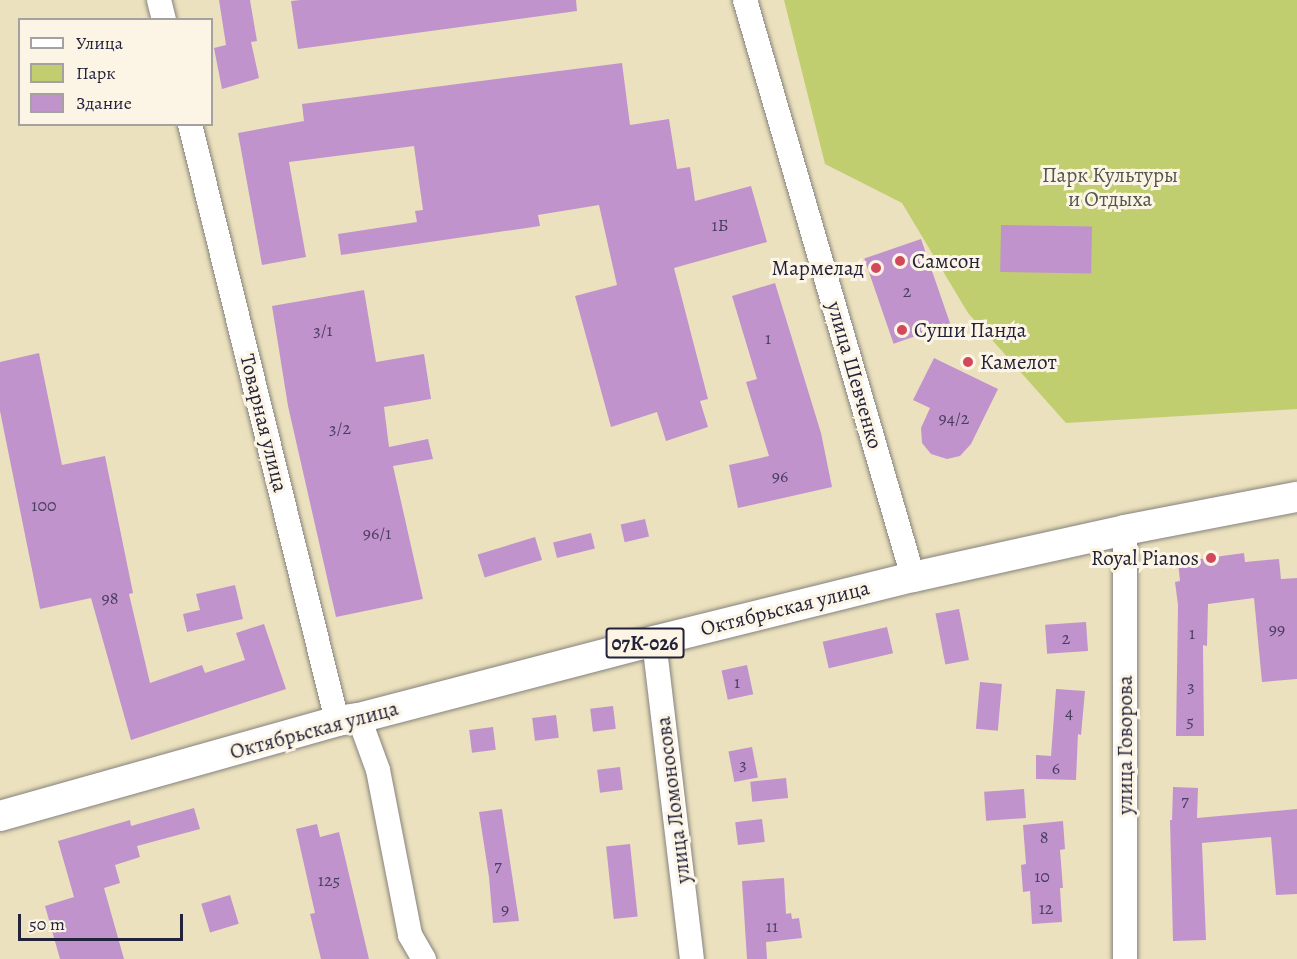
<!DOCTYPE html>
<html>
<head>
<meta charset="utf-8">
<style>
	body { margin:0 }
	#map { position:relative; width:1297px; height:959px; overflow:hidden; background:#ebe1be; font-family:Alegreya,serif }
	div>[style] { position:absolute }
	[style*='--x'] { left:calc(var(--x)*1px); top:calc(var(--y)*1px); width:calc(var(--w)*1px); rotate:calc(var(--a)*1deg) }
	.green>* { inset:0; background:#c1ce70 }
	.building>* { inset:0; background:#c093cd; transform-origin:0 0 }
	.roads { filter:drop-shadow(0 0 2px #86827c) drop-shadow(0 0 2px #86827c) }
	.minor>* { height:24px; margin:-12px; padding:0 12px; transform-origin:12px; border-radius:12px; background:#fff }
	.major>* { height:30px; margin:-15px; padding:0 15px; transform-origin:15px; border-radius:15px; background:#fff }
	.dots>* { width:16px; height:16px; translate:-50% -50%; box-sizing:border-box; border:3px solid #fcf5e5; border-radius:50% }
	span { translate:-50% -50%; white-space:nowrap; text-align:center; line-height:1.15; -webkit-text-stroke:6px #fcf5e5; paint-order:stroke }
	.number-label { font-size:18px; color:#4a3e60 }
	.number-label span { -webkit-text-stroke-width:0 }
	.shield-label span { padding:2px 4px; background:#fcf5e5; border:2px solid; border-radius:4px; -webkit-text-stroke-width:0 }
	.shield-label { font-size:20px; color:#22223b; font-weight:700 }
	.park-label { font-size:21px; color:#52564b }
	.poi-label { font-size:21px; color:#22223b }
	.left { translate:0 -50%; text-align:left }
	.right { translate:-100% -50%; text-align:right }
	.street-label { font-size:21px; color:#22223b }
	.legend { position:absolute; left:18px; top:18px; width:195px; height:108px; box-sizing:border-box; background:#fcf5e5; border:2px solid #a5a1a1; margin:0; padding:8px 10px; list-style:none; font-size:18px; color:#22223b }
	.legend li { display:flex; align-items:center; gap:12px; height:30px }
	.legend b { width:30px; border:2px solid #a5a1a1 }
	.scale { position:absolute; left:18px; top:914px; width:165px; height:27px; box-sizing:border-box; border:3px solid #22223b; border-top:0; padding-left:8px; font-size:18px; line-height:21px; white-space:nowrap; color:#22223b; -webkit-text-stroke:4px #fcf5e5; paint-order:stroke }
</style>
</head>
<body>
<div id="map">
	<div class="green">
		<div style="clip-path:polygon(784px 0,1297px 0,1297px 409px,1066px 423px,968px 313px,902px 203px,825px 164px)"></div>
	</div>
	<div class="building">
		<div style="clip-path:polygon(219px 0,250px 0,257px 41px,251px 42px,259px 78px,222px 89px,214px 48px,226px 45px)"></div>
		<div style="clip-path:polygon(301px 0,576px 0,577px 11px,298px 49px,291px 1px)"></div>
		<div style="clip-path:polygon(622px 63px,630px 125px,669px 119px,677px 169px,690px 167px,695px 201px,751px 186px,767px 242px,674px 268px,708px 399px,700px 401px,708px 427px,666px 441px,657px 412px,611px 427px,575px 296px,617px 285px,599px 205px,538px 215px,540px 226px,341px 255px,338px 234px,417px 222px,415px 211px,423px 210px,414px 146px,289px 162px,306px 257px,262px 265px,238px 133px,304px 121px,302px 104px)"></div>
		<div style="left:1001px;top:225px;width:91px;height:47px;rotate:1deg"></div>
		<div style="left:921px;top:239px;width:90px;height:60px;rotate:71deg"></div>
		<div style="clip-path:polygon(775px 283px,821px 433px,832px 487px,738px 508px,729px 465px,769px 456px,746px 382px,757px 379px,732px 296px)"></div>
		<div style="clip-path:polygon(364px 290px,376px 362px,424px 354px,431px 399px,384px 407px,389px 447px,428px 439px,433px 459px,393px 466px,423px 599px,336px 617px,288px 406px,272px 306px)"></div>
		<div style="clip-path:polygon(39px 353px,62px 465px,105px 456px,133px 593px,129px 594px,150px 683px,202px 665px,205px 673px,245px 660px,236px 633px,264px 624px,286px 689px,131px 740px,91px 598px,40px 609px,0 411px,0 362px)"></div>
		<div style="clip-path:polygon(934px 358px,998px 389px,971px 444px,960px 456px,947px 459px,931px 454px,922px 443px,921px 428px,930px 408px,913px 400px)"></div>
		<div style="left:645px;top:519px;width:18px;height:25px;rotate:77deg"></div>
		<div style="left:591px;top:533px;width:16px;height:39px;rotate:76deg"></div>
		<div style="left:535px;top:537px;width:24px;height:60px;rotate:73deg"></div>
		<div style="clip-path:polygon(1244px 553px,1245px 562px,1279px 559px,1281px 579px,1297px 578px,1297px 679px,1262px 682px,1254px 598px,1208px 604px,1207px 646px,1203px 645px,1204px 736px,1176px 736px,1178px 605px,1175px 582px,1180px 581px,1178px 562px)"></div>
		<div style="clip-path:polygon(235px 585px,243px 619px,187px 632px,183px 614px,200px 610px,196px 594px)"></div>
		<div style="left:959px;top:609px;width:52px;height:24px;rotate:79deg"></div>
		<div style="left:1086px;top:622px;width:29px;height:41px;rotate:86deg"></div>
		<div style="left:887px;top:627px;width:27px;height:66px;rotate:77deg"></div>
		<div style="left:747px;top:665px;width:30px;height:26px;rotate:78deg"></div>
		<div style="left:980px;top:682px;width:22px;height:47px;rotate:5deg"></div>
		<div style="clip-path:polygon(1056px 689px,1085px 691px,1081px 735px,1078px 734px,1076px 780px,1036px 779px,1036px 755px,1051px 756px)"></div>
		<div style="left:613px;top:706px;width:23px;height:23px;rotate:83deg"></div>
		<div style="left:556px;top:715px;width:23px;height:24px;rotate:83deg"></div>
		<div style="left:493px;top:727px;width:23px;height:24px;rotate:83deg"></div>
		<div style="left:752px;top:747px;width:31px;height:24px;rotate:79deg"></div>
		<div style="left:620px;top:767px;width:23px;height:23px;rotate:83deg"></div>
		<div style="left:786px;top:778px;width:20px;height:36px;rotate:84deg"></div>
		<div style="clip-path:polygon(1173px 787px,1198px 788px,1197px 818px,1297px 809px,1297px 894px,1276px 895px,1271px 837px,1202px 843px,1206px 940px,1173px 941px,1170px 820px,1172px 820px)"></div>
		<div style="left:1024px;top:789px;width:29px;height:40px;rotate:86deg"></div>
		<div style="clip-path:polygon(194px 808px,200px 829px,137px 846px,140px 857px,115px 865px,120px 883px,104px 888px,124px 959px,60px 959px,45px 906px,74px 897px,58px 841px,130px 820px,131px 826px)"></div>
		<div style="clip-path:polygon(502px 809px,519px 921px,493px 923px,489px 877px,479px 812px)"></div>
		<div style="left:762px;top:819px;width:23px;height:27px;rotate:83deg"></div>
		<div style="clip-path:polygon(1063px 821px,1065px 849px,1060px 850px,1063px 888px,1060px 888px,1062px 922px,1032px 924px,1030px 891px,1023px 892px,1021px 865px,1026px 864px,1023px 825px)"></div>
		<div style="clip-path:polygon(317px 824px,320px 837px,339px 832px,369px 959px,321px 959px,310px 914px,315px 913px,296px 829px)"></div>
		<div style="left:630px;top:844px;width:73px;height:24px;rotate:84deg"></div>
		<div style="clip-path:polygon(784px 878px,786px 914px,791px 913px,792px 919px,799px 918px,802px 938px,766px 942px,767px 959px,747px 959px,742px 881px)"></div>
		<div style="left:230px;top:895px;width:30px;height:30px;rotate:73deg"></div>
	</div>
	<div class="roads">
		<div class="minor">
			<div style="--x:159;--y:0;--w:21;--a:76"></div>
			<div style="--x:745;--y:0;--w:601;--a:73.77"></div>
			<div style="--x:190;--y:124;--w:615;--a:76.17"></div>
			<div style="--x:1125;--y:530;--w:429;--a:90"></div>
			<div style="--x:654;--y:641;--w:320;--a:83.2"></div>
			<div style="--x:359;--y:718;--w:55;--a:69.9"></div>
			<div style="--x:378;--y:770;--w:168;--a:79"></div>
			<div style="--x:410;--y:935;--w:28;--a:60"></div>
		</div>
		<div class="major">
			<div style="--x:0;--y:816;--w:350;--a:-15.7"></div>
			<div style="--x:337;--y:721;--w:22;--a:-8"></div>
			<div style="--x:359;--y:718;--w:305;--a:-14.6"></div>
			<div style="--x:654;--y:641;--w:267;--a:-13.9"></div>
			<div style="--x:913;--y:577;--w:217;--a:-12.5"></div>
			<div style="--x:1125;--y:530;--w:175;--a:-10.9"></div>
		</div>
	</div>
	<div class="dots">
		<div style="left:900px;top:261px;background:#d1495b"></div>
		<div style="left:876px;top:268px;background:#d1495b"></div>
		<div style="left:902px;top:330px;background:#d1495b"></div>
		<div style="left:968px;top:362px;background:#d1495b"></div>
		<div style="left:1211px;top:558px;background:#d1495b"></div>
	</div>
	<div class="number-label">
		<span style="left:720px;top:225px">1Б</span>
		<span style="left:907px;top:291px">2</span>
		<span style="left:323px;top:330px">3/1</span>
		<span style="left:768px;top:338px">1</span>
		<span style="left:954px;top:418px">94/2</span>
		<span style="left:340px;top:428px">3/2</span>
		<span style="left:780px;top:476px">96</span>
		<span style="left:44px;top:505px">100</span>
		<span style="left:377px;top:533px">96/1</span>
		<span style="left:110px;top:598px">98</span>
		<span style="left:1277px;top:629px">99</span>
		<span style="left:1192px;top:633px">1</span>
		<span style="left:1066px;top:638px">2</span>
		<span style="left:737px;top:682px">1</span>
		<span style="left:1191px;top:686px">3</span>
		<span style="left:1069px;top:712px">4</span>
		<span style="left:1190px;top:721px">5</span>
		<span style="left:743px;top:764px">3</span>
		<span style="left:1056px;top:768px">6</span>
		<span style="left:1185px;top:800px">7</span>
		<span style="left:1044px;top:837px">8</span>
		<span style="left:498px;top:865px">7</span>
		<span style="left:1042px;top:876px">10</span>
		<span style="left:329px;top:880px">125</span>
		<span style="left:1046px;top:908px">12</span>
		<span style="left:505px;top:909px">9</span>
		<span style="left:772px;top:926px">11</span>
	</div>
	<div class="shield-label">
		<span style="left:645px;top:643px">07К-026</span>
	</div>
	<div class="park-label">
		<span style="left:1110px;top:187px">Парк Культуры<br>и Отдыха</span>
	</div>
	<div class="poi-label">
		<span class="left" style="left:912px;top:261px">Самсон</span>
		<span class="right" style="left:864px;top:268px">Мармелад</span>
		<span class="left" style="left:914px;top:330px">Суши Панда</span>
		<span class="left" style="left:980px;top:362px">Камелот</span>
		<span class="right" style="left:1199px;top:558px">Royal Pianos</span>
	</div>
	<div class="street-label">
		<span style="left:855px;top:375px;rotate:74deg">улица Шевченко</span>
		<span style="left:264px;top:423px;rotate:76deg">Товарная улица</span>
		<span style="left:785px;top:608px;rotate:-14deg">Октябрьская улица</span>
		<span style="left:314px;top:730px;rotate:-15deg">Октябрьская улица</span>
		<span style="left:1125px;top:745px;rotate:-90deg">улица Говорова</span>
		<span style="left:673px;top:800px;rotate:-97deg">улица Ломоносова</span>
	</div>
	<ul class="legend">
	<li><b style="height:8px;background:#fff"></b>Улица</li>
	<li><b style="height:16px;background:#c1ce70"></b>Парк</li>
	<li><b style="height:16px;background:#c093cd"></b>Здание</li>
	</ul>
	<div class="scale">50 m</div>
</div>
</body>
</html>
